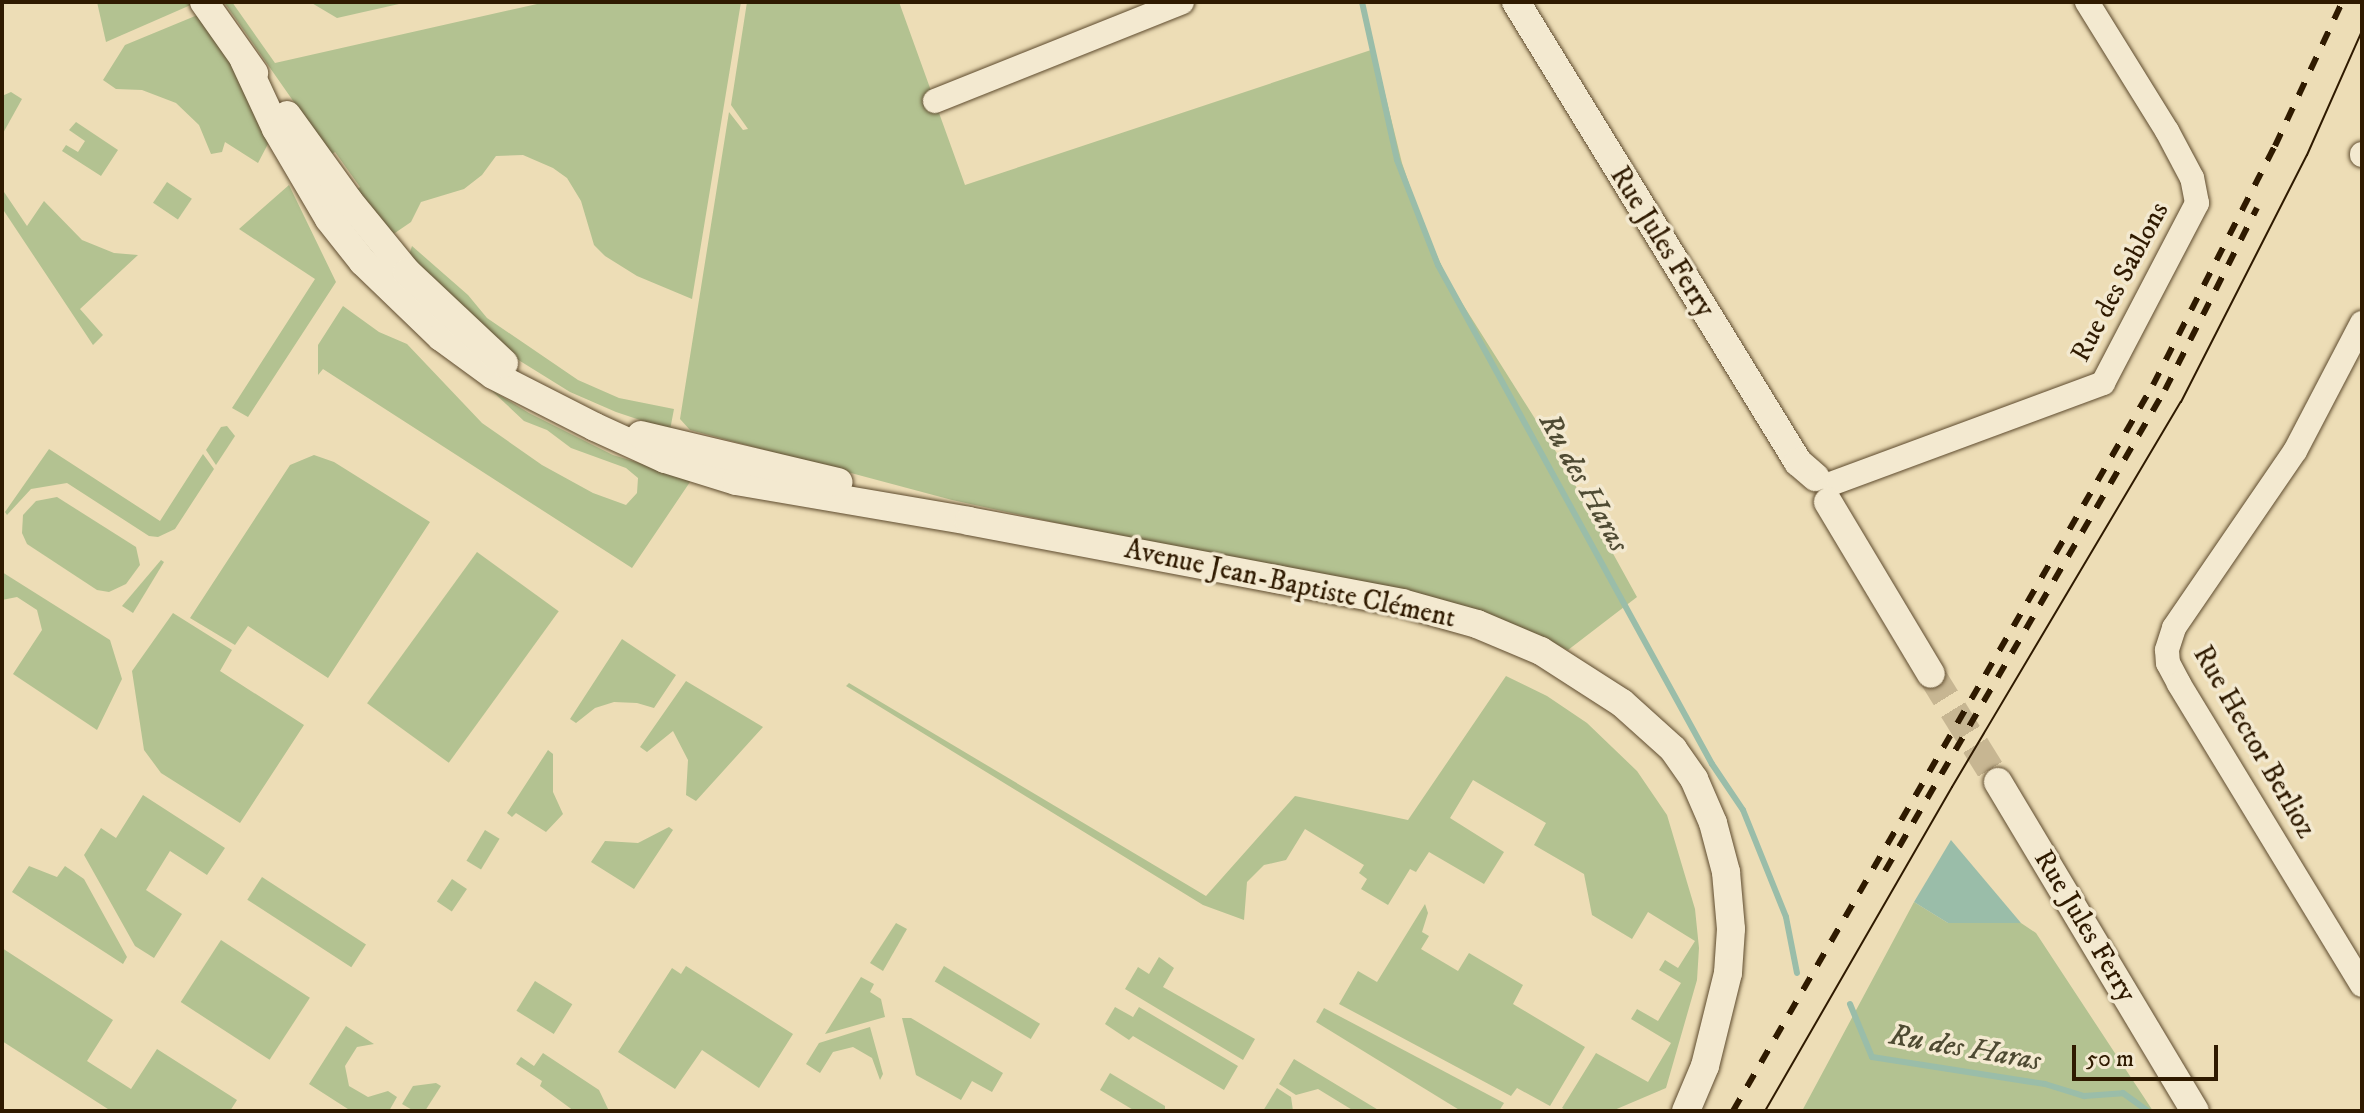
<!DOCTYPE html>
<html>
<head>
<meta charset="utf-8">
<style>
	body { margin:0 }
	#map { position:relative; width:2364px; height:1113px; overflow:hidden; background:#edddb6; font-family:"IM FELL DW Pica",serif }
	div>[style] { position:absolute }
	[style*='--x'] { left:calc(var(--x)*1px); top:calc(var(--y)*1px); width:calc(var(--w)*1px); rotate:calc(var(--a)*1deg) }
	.green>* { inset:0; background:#b3c291; transform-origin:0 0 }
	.water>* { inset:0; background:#9abda9 }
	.stream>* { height:6px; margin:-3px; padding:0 3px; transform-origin:3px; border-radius:3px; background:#9abda9 }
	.tertiary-tunnel>* { height:28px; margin-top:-14px; transform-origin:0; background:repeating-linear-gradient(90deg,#c7b692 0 28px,transparent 0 42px) }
	.roads { filter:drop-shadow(0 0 2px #5e4b2e) drop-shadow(0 0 2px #5e4b2e) }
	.minor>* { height:24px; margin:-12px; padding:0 12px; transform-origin:12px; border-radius:12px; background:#f3e9d0 }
	.tertiary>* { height:28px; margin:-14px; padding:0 14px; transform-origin:14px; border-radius:14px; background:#f3e9d0 }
	.tram>* { height:2px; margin:-1px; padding:0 1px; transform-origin:1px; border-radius:1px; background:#2f1a00 }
	.rail>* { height:6px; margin-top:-3px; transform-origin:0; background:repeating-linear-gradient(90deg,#2f1a00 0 14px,transparent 0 28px) }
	span { translate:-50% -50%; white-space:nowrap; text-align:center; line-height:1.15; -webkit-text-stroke:7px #f3e9d0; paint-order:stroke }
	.street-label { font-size:28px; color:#2f1a00 }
	.water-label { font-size:30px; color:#4f4b33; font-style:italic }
	.frame { position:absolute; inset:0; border:4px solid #2f1a00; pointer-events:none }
	.scale { position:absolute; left:2072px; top:1045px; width:146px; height:36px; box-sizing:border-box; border:4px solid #2f1a00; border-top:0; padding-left:10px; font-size:24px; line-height:28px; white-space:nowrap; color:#2f1a00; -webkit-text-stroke:6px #f3e9d0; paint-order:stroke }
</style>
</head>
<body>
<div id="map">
	<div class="green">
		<div style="clip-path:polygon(97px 2px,191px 2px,193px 4px,106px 42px)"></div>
		<div style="clip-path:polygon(224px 2px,232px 2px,275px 63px,546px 2px,741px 2px,692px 299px,637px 276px,605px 256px,594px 245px,581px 201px,567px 178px,553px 168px,523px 155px,496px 156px,482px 175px,464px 189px,421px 202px,411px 222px,392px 235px,356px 190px,360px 187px,335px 152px,331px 155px)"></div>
		<div style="clip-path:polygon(310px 2px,398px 2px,399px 4px,337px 18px)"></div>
		<div style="clip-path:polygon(747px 2px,899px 2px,965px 185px,1374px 49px,1402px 163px,1423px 225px,1450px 284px,1563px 463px,1637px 597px,1568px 650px,1497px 619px,952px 500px,690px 430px,680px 419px,729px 112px,743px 130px,748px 129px,731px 105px)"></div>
		<div style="clip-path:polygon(200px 14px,231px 59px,269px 142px,258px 163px,225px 142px,222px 152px,211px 154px,199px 125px,176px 103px,142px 90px,116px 89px,103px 80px,125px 45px)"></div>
		<div style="clip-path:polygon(11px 92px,22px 99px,2px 135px,2px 96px)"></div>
		<div style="clip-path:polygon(76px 122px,118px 150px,101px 176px,62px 151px,66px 145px,78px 152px,85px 141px,69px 130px)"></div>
		<div style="left:167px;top:182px;width:30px;height:25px;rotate:34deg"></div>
		<div style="clip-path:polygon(289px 185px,336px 282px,248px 417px,232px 408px,315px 279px,239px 229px)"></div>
		<div style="clip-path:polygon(2px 189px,27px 226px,44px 201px,82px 240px,114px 253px,138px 255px,80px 309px,103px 335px,93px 345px,2px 208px)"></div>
		<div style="clip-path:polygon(412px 246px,468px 295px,487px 318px,578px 380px,619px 398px,674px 409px,670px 430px,616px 412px,570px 392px,512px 356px,409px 255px)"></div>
		<div style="clip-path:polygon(343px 306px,379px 332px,407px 344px,482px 423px,542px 465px,593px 493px,626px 505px,637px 493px,638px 478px,626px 468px,571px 448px,547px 430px,524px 421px,491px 390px,529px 413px,613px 455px,692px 479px,632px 568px,323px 369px,318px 375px,318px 345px)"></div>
		<div style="clip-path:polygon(227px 426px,235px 436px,216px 465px,206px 450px,221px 427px)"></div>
		<div style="clip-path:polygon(49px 449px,160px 521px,203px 454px,214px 469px,175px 529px,158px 537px,149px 536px,67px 483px,31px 489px,7px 515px,5px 512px)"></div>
		<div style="clip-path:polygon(314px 455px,334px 462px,430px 522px,328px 678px,248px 626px,235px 645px,190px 618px,290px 465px)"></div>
		<div style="clip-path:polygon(57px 497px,136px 547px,140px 565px,126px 584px,109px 592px,97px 590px,27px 544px,22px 533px,23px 515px,36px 501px)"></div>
		<div style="left:477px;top:552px;width:101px;height:187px;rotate:36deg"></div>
		<div style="clip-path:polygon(161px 560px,164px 562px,133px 613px,122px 606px)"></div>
		<div style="clip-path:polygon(2px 572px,110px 640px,122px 679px,97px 730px,13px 674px,42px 630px,37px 610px,17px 597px,2px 600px)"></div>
		<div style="clip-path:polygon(173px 613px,232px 650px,220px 671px,304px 725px,240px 823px,161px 773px,144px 750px,132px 671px)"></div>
		<div style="clip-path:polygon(622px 639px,676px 675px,654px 708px,637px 703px,614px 702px,595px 708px,576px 723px,570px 719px)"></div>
		<div style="clip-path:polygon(1506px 676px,1547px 696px,1587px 723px,1637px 771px,1667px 815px,1695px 909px,1699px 948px,1697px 980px,1666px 1088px,1612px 1111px,1568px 1111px,1562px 1108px,1596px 1053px,1648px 1082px,1671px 1043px,1631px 1019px,1637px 1009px,1658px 1021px,1681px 983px,1659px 970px,1665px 960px,1678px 968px,1695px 941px,1648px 912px,1632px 939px,1592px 915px,1584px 874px,1534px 845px,1546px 823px,1473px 780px,1450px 818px,1504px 852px,1484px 884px,1429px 852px,1416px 872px,1410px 869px,1388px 905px,1361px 889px,1367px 879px,1359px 873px,1364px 865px,1305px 829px,1286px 860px,1264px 865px,1247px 882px,1244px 920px,1203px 905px,846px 686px,849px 683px,1206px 896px,1295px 796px,1408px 820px)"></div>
		<div style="clip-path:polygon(686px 681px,763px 727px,696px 801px,686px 795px,688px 760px,673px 731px,647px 752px,640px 747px)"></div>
		<div style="clip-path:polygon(548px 750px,553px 754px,553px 792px,563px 814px,546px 832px,516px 813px,512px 817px,507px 813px)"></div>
		<div style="clip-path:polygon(143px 795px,225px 848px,207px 875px,170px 851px,146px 890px,182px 914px,154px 958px,135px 946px,84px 855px,101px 828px,116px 838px)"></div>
		<div style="clip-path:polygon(669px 827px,673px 830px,634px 889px,591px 862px,605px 841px,638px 843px)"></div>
		<div style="left:485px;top:830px;width:17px;height:36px;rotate:31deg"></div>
		<div style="clip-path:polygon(29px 866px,57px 877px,65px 866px,84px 879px,127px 957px,123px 964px,12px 892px)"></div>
		<div style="left:262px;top:877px;width:124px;height:27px;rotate:33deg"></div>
		<div style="left:452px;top:879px;width:18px;height:27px;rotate:34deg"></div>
		<div style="clip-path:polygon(1914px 902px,1948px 923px,2021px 923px,2036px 933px,2153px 1111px,1802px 1111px)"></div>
		<div style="clip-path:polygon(1425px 904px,1428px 913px,1422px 932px,1429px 936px,1421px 949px,1458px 971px,1469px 953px,1523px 985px,1513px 1004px,1585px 1047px,1550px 1106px,1517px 1088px,1511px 1096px,1339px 1004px,1358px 971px,1377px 982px)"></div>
		<div style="clip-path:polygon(896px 923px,907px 929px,883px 971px,870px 963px)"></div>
		<div style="left:221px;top:940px;width:106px;height:74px;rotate:33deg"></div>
		<div style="clip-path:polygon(2px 948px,113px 1020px,87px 1061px,131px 1089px,157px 1049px,237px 1100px,230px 1111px,111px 1111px,2px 1041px)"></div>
		<div style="clip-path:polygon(1159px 957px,1174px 968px,1163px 987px,1255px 1039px,1243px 1060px,1125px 989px,1138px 967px,1149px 974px)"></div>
		<div style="clip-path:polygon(686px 966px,793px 1034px,759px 1088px,702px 1050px,675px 1089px,618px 1052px,672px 968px,681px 974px)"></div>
		<div style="left:944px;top:966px;width:112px;height:18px;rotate:31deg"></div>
		<div style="clip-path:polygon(861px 977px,874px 984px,870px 992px,881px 999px,885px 1017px,825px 1034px)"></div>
		<div style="left:535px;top:981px;width:44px;height:35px;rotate:32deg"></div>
		<div style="clip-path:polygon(1115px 1007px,1133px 1017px,1139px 1007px,1238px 1066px,1224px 1090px,1133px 1036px,1129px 1040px,1105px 1024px)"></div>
		<div style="clip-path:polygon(1324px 1008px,1504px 1103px,1499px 1111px,1461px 1111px,1316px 1022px)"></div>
		<div style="clip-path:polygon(902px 1018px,911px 1018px,1003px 1073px,992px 1092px,972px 1081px,961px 1100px,916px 1075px)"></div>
		<div style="clip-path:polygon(346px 1026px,374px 1044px,357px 1047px,345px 1066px,349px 1086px,368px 1097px,388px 1091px,397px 1097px,389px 1111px,351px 1111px,309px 1084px)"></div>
		<div style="clip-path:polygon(870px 1027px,883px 1074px,880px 1080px,872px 1058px,853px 1047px,833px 1052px,820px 1073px,806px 1064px,819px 1043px)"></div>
		<div style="clip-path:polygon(543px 1053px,599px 1090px,609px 1111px,574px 1111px,540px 1086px,542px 1081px,516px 1064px,521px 1057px,534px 1066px)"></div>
		<div style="clip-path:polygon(1294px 1059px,1380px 1111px,1354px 1111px,1318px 1089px,1296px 1095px,1279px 1084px)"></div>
		<div style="clip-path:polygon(1110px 1073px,1165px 1106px,1165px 1111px,1135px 1111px,1100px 1090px)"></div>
		<div style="clip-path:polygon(436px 1083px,441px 1086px,425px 1111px,414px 1111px,402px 1104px,413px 1086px)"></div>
		<div style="clip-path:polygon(1277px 1088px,1291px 1097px,1293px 1111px,1263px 1111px)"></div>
	</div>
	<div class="water">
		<div style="clip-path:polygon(1951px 840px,2021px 923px,1948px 923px,1914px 902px)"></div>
	</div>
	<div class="stream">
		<div style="--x:1362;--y:2;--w:162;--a:77.5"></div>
		<div style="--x:1397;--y:160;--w:113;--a:68.7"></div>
		<div style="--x:1438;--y:265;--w:569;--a:61.23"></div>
		<div style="--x:1712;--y:764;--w:55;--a:56"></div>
		<div style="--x:1743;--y:810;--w:115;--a:68.1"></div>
		<div style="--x:1786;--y:917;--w:57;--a:78.9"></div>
		<div style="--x:1850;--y:1004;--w:57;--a:67.5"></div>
		<div style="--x:1872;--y:1057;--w:175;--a:8.9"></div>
		<div style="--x:2045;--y:1084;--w:41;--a:17.1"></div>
		<div style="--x:2084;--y:1096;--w:39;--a:-4"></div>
		<div style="--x:2123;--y:1093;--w:31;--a:36"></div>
	</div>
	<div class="tertiary-tunnel">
		<div style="--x:1931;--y:674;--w:127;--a:58.2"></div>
	</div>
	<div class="roads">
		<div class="minor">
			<div style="--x:935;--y:101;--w:266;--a:-21.8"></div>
			<div style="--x:2362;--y:154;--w:1;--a:90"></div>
			<div style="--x:2362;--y:323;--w:144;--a:117.6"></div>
			<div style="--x:2295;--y:451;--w:214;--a:124.4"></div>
			<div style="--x:2174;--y:628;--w:23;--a:108"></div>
			<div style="--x:2167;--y:650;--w:13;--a:86"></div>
			<div style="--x:2168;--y:663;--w:24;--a:62"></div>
			<div style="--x:2179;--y:684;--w:352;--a:58.7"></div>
			<div style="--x:1833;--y:483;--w:288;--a:-20.3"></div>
			<div style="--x:2103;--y:383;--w:203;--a:-62.4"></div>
			<div style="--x:2197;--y:203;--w:25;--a:-101"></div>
			<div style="--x:2192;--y:178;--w:53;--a:-118"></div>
			<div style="--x:2167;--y:131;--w:152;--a:-121.8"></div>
		</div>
		<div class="tertiary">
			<div style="--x:204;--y:2;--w:87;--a:54.8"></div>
			<div style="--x:1516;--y:2;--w:540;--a:58.49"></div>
			<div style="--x:1798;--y:462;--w:23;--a:41"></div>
			<div style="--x:244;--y:60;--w:76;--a:65.1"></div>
			<div style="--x:276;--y:129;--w:104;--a:59.5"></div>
			<div style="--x:329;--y:219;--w:55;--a:51.7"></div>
			<div style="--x:363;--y:262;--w:108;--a:43.9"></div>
			<div style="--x:441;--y:337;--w:64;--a:36.2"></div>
			<div style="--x:493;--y:375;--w:114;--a:27"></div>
			<div style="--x:595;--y:427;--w:77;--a:24.6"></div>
			<div style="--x:665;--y:459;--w:74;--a:17.2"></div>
			<div style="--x:736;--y:481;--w:236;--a:9.7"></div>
			<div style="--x:969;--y:521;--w:441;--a:10.7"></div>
			<div style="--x:1402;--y:603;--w:78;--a:15.6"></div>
			<div style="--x:1477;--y:624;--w:69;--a:22.9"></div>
			<div style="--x:1541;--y:651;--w:96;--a:32.7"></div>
			<div style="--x:1622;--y:703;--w:69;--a:42"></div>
			<div style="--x:1673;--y:749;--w:37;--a:55"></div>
			<div style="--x:1694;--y:779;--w:48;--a:66.6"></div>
			<div style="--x:1713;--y:823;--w:51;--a:75.1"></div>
			<div style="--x:1726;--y:872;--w:57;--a:85"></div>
			<div style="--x:1731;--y:929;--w:44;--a:93.9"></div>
			<div style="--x:1728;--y:973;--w:96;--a:103.9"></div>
			<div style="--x:1705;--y:1066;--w:49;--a:112.9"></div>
			<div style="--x:287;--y:115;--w:106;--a:54.2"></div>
			<div style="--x:349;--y:201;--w:92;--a:50.8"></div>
			<div style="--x:407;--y:272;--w:133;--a:43.2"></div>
			<div style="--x:641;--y:435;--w:203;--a:13.4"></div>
			<div style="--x:1828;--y:502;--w:200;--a:59.1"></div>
			<div style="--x:1998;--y:782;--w:383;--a:59.1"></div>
		</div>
	</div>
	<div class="tram">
		<div style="--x:1765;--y:1111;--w:374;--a:-60"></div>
		<div style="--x:1952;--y:787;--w:448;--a:-59.3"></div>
		<div style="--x:2181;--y:402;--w:277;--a:-63"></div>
		<div style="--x:2307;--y:155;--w:136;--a:-66.1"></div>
	</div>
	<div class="rail">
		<div style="--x:1885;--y:871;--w:557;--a:-59.8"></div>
		<div style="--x:2165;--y:390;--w:204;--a:-63.2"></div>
		<div style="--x:1733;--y:1111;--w:839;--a:-59.95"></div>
		<div style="--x:2153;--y:385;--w:268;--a:-63"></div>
		<div style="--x:2275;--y:146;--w:159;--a:-65"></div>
	</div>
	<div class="street-label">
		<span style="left:1662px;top:242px;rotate:58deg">Rue Jules Ferry</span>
		<span style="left:2120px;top:282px;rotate:-62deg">Rue des Sablons</span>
		<span style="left:1290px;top:584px;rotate:12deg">Avenue Jean-Baptiste Clément</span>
		<span style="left:2254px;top:742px;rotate:60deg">Rue Hector Berlioz</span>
		<span style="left:2085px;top:926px;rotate:59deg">Rue Jules Ferry</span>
	</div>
	<div class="water-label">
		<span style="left:1583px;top:483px;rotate:61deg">Ru des Haras</span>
		<span style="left:1965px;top:1049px;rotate:10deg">Ru des Haras</span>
	</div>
	<div class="frame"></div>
	<div class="scale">50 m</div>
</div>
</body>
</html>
